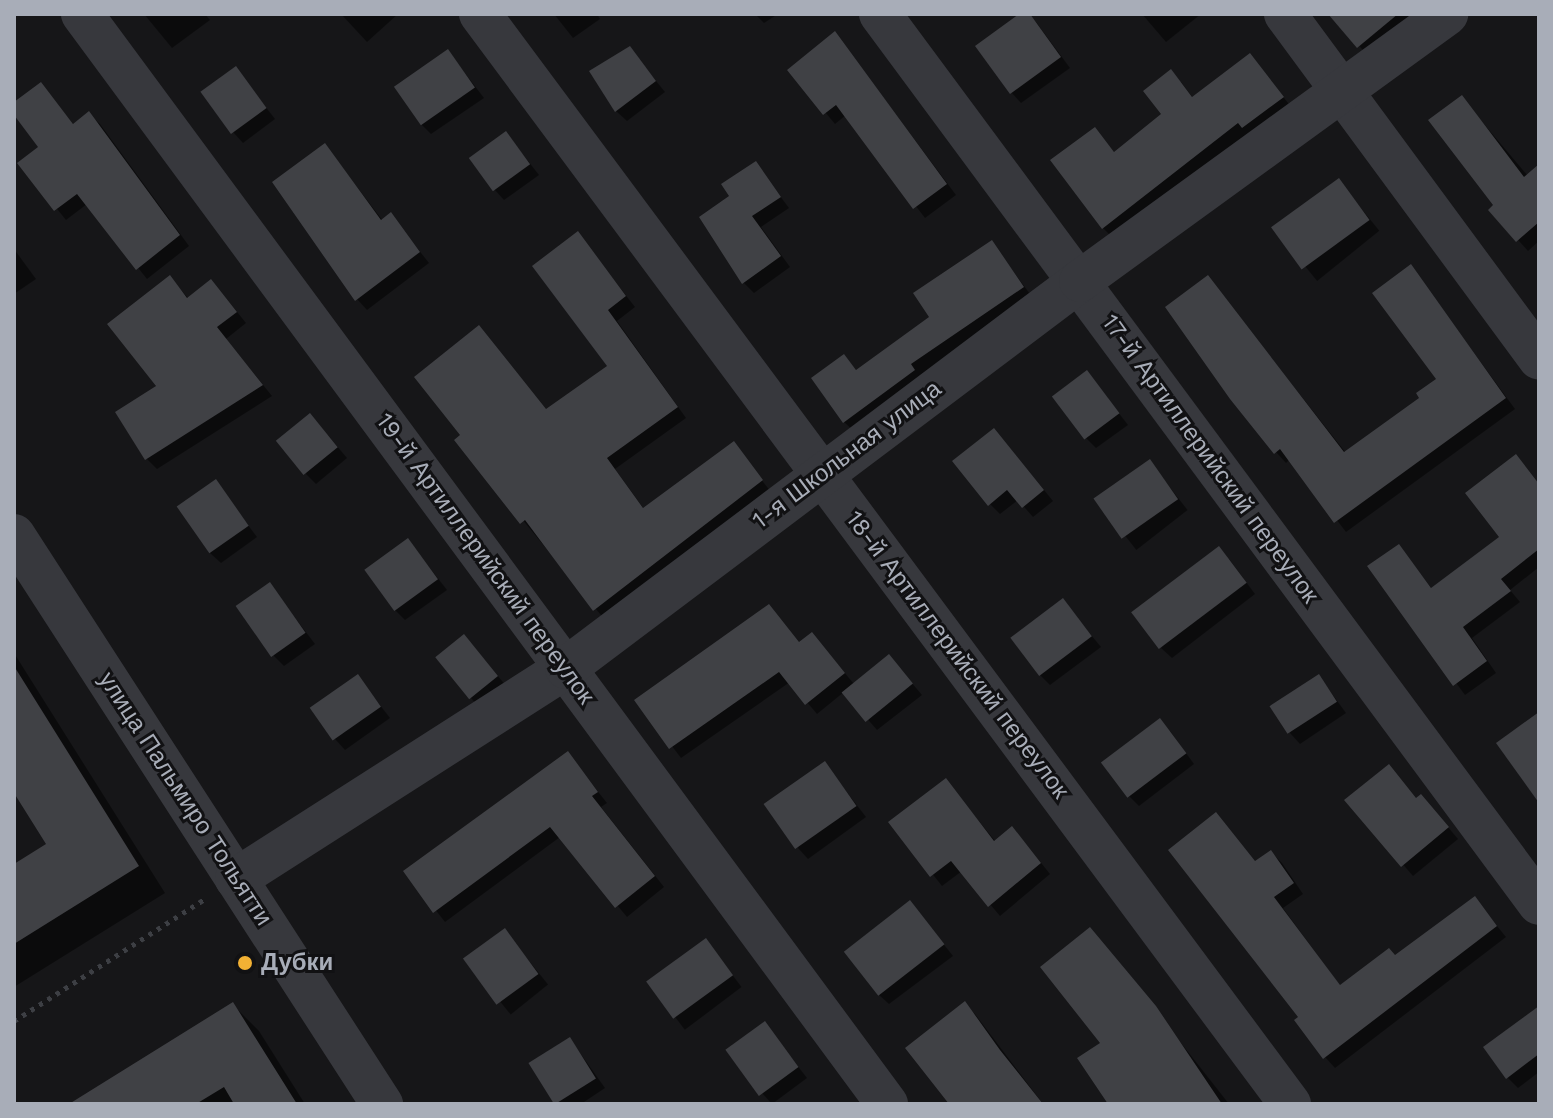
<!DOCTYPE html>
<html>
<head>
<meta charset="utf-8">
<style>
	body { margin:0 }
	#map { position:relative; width:1553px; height:1118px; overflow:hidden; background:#161618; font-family:"Work Sans",sans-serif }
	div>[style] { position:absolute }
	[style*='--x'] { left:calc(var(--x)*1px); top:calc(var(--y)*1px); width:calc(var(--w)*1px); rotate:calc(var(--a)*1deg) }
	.shadow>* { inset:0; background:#0007; transform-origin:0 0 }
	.building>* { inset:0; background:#404145; transform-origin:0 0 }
	.path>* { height:5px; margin-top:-2.5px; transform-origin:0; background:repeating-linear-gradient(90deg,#3d3f44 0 4px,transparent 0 10px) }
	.street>* { height:42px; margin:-21px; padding:0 21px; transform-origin:21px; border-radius:21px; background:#37383d }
	.dots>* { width:22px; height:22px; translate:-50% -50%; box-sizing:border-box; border:4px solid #111113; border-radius:50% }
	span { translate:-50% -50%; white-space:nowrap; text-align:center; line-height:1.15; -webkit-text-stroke:6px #111113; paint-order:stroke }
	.street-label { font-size:24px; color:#a8adb8 }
	.poi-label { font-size:24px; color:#a8adb8; font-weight:700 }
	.left { translate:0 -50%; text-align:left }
	.frame { position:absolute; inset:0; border:16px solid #a8adb8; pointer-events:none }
</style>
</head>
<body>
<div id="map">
	<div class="shadow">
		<div style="clip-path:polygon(144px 14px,205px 14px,210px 20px,172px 48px)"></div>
		<div style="clip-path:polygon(341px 14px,398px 14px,367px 42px)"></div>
		<div style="clip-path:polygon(554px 14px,597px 14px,600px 19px,573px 38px)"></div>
		<div style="clip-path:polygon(755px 14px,778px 14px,764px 23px)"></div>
		<div style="clip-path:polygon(1023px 14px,1036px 22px,1070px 68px,1021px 103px,1011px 92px)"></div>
		<div style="clip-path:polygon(1142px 14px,1201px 14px,1166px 42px)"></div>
		<div style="clip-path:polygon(1331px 14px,1417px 14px,1369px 57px)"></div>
		<div style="clip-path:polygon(835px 33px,956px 195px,925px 218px,846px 115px,835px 124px,790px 70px)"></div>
		<div style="clip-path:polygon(630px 49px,665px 92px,627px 121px,616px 111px)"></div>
		<div style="clip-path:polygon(451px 55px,484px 98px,431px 134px,421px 124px)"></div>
		<div style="clip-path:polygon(1250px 55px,1292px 108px,1113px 238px,1103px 228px,1095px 130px,1115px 153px,1164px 114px,1181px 82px,1193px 98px)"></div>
		<div style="clip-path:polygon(236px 69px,275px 119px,243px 143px,233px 132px)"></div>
		<div style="clip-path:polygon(41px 84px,74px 125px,89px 114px,100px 124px,189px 246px,147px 279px,87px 204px,66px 220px,20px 163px,41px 147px,14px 104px)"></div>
		<div style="clip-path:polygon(1462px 98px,1539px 189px,1539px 241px,1528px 251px,1491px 210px,1496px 206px)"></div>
		<div style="clip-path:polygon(506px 133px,539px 175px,504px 200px,494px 189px)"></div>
		<div style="clip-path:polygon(325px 145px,383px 221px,391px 215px,429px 263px,367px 310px,357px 299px)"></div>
		<div style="clip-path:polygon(756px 164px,789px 208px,761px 227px,790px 267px,754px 293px,744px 283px,732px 197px)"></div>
		<div style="left:1339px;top:181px;width:64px;height:80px;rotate:51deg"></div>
		<div style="clip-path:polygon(578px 234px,635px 307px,617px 321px,686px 418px,615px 469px,644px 509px,733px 443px,771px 492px,605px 620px,457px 440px,547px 411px,610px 366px)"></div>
		<div style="clip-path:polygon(991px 242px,1033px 298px,919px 376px,924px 381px,855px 432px,844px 422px,844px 357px,858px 372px,932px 317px)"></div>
		<div style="clip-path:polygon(14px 249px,36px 279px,14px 294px)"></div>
		<div style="clip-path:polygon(1411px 267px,1515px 409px,1346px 532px,1290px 459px,1286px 463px,1276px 452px,1232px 398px,1208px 278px,1346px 453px,1422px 398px,1438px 379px)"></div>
		<div style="clip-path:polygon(170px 278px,189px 299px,211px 282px,221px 292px,246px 323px,226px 339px,272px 396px,157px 469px,146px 458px)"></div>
		<div style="clip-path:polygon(1087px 372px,1128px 425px,1096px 448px,1086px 438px)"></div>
		<div style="clip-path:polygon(320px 426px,347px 458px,316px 484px,306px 474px)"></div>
		<div style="clip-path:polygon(1004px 441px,1053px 501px,1033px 517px,1018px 500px,1000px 514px,990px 504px)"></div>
		<div style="clip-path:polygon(1516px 457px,1539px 484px,1539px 567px,1510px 590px,1520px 602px,1472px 638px,1496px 673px,1465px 695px,1370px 567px,1399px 546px,1432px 589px,1502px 537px)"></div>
		<div style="left:1150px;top:462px;width:61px;height:65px;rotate:52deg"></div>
		<div style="clip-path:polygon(215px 481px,257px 537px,221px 563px,210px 553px)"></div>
		<div style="clip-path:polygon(408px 540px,447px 590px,405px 620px,395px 610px)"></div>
		<div style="clip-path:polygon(1229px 559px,1255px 594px,1172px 658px,1161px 648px)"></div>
		<div style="clip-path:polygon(270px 585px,315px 644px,284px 666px,274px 656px)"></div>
		<div style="clip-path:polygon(1063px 601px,1101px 647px,1050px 685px,1040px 675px)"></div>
		<div style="clip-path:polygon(812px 634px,854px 684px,889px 656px,922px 695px,877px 730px,844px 692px,817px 714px,790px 682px,681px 758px,637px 700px,800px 643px)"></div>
		<div style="clip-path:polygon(474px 647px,507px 687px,481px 709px,471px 698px)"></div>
		<div style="clip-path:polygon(14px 653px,165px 893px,14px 987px,14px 867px,49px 845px,14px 789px)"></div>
		<div style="clip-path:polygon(1319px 676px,1346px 713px,1300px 744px,1290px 733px)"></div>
		<div style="clip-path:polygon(358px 677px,390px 718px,345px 750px,335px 739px)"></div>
		<div style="clip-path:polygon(1170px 731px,1194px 764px,1139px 806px,1129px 796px)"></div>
		<div style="clip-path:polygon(568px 754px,607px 803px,601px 807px,664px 887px,627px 917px,560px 837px,445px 922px,405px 871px)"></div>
		<div style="clip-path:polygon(825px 764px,866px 817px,808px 859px,798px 848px)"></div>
		<div style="clip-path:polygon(946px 781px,996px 842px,1022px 839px,1050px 874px,1000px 916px,962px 871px,942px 886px,891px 822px)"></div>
		<div style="clip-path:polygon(1347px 800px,1417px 800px,1431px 807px,1458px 839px,1413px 876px)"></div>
		<div style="clip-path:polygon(1216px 814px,1256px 863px,1271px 852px,1282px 863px,1303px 894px,1283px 908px,1341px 987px,1396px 957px,1475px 899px,1506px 937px,1335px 1068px,1325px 1057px)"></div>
		<div style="clip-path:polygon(910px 902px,953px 956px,889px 1004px,878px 994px)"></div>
		<div style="left:504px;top:930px;width:70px;height:48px;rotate:51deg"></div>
		<div style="left:706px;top:940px;width:59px;height:71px;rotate:53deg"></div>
		<div style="clip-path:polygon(1100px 940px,1229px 1104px,1112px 1104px,1102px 1044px)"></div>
		<div style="clip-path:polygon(232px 1004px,259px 1031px,305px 1104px,73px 1104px)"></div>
		<div style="clip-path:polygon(964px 1004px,975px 1014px,1043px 1104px,951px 1104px)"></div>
		<div style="clip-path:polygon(1539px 1008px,1539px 1072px,1518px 1088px,1508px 1078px)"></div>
		<div style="clip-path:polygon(765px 1024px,807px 1078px,772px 1104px,762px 1093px)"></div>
		<div style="clip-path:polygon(570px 1039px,605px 1088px,581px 1104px,557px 1102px)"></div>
	</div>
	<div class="building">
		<div style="clip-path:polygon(1019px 14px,1030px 14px,1061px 57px,1010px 94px,975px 46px)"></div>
		<div style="clip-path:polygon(1328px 14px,1398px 14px,1357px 48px)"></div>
		<div style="clip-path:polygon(835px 31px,947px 184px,913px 209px,836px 105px,823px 115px,787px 70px)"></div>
		<div style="clip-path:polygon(630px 46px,656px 81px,615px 112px,589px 71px)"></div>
		<div style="left:448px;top:49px;width:47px;height:66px;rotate:55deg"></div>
		<div style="clip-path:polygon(1250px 53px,1284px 97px,1242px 128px,1238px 123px,1102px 229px,1050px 160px,1095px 127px,1114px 152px,1161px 114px,1143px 91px,1171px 69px,1192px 97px)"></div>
		<div style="left:236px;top:66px;width:52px;height:44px;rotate:54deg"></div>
		<div style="clip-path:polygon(41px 82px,73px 124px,89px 111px,180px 235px,136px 270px,77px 194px,54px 211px,17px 163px,38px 147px,14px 115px,14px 102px)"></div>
		<div style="clip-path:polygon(1462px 95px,1524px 177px,1539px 164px,1539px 222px,1516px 242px,1488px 210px,1493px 205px,1428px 120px)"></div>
		<div style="left:506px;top:131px;width:41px;height:46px;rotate:54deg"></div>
		<div style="clip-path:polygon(325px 143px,381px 220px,391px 212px,420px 252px,355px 301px,272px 182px)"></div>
		<div style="clip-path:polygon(756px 161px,781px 197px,752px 216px,781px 256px,742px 284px,699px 217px,729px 196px,721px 184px)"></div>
		<div style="left:1339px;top:178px;width:52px;height:84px;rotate:54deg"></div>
		<div style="clip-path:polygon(578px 231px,626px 296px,608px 310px,678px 407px,607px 458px,643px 508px,734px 441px,763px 480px,593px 611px,525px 520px,520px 524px,454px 440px,460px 435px,414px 377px,479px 325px,546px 409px,607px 366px,532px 266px)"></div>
		<div style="clip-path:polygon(992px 240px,1024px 287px,911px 364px,915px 370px,843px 423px,811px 378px,844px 354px,856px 370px,929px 317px,913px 293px)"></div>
		<div style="clip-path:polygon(1411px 264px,1506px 398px,1334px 523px,1280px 449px,1274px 454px,1230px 399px,1165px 307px,1208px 275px,1344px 452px,1419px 398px,1416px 393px,1436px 379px,1372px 293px)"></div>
		<div style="clip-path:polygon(170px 275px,187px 298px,211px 279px,237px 312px,217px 327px,263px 385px,145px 460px,115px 412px,156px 386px,107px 324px)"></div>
		<div style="left:1087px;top:370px;width:54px;height:44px;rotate:53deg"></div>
		<div style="left:310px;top:413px;width:44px;height:44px;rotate:51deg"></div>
		<div style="clip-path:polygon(994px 428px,1044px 490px,1022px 508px,1007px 490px,988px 506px,952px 461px)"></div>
		<div style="clip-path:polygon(1516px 454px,1539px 484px,1539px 549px,1501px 579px,1511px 591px,1463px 627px,1487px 661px,1453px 686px,1367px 566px,1399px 544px,1431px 588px,1499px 537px,1465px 493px)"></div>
		<div style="left:1150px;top:459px;width:49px;height:69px;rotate:55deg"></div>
		<div style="left:216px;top:479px;width:57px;height:48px;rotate:55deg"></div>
		<div style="left:408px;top:538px;width:51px;height:54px;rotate:54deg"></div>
		<div style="left:1219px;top:546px;width:46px;height:110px;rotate:53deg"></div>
		<div style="left:270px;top:582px;width:62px;height:42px;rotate:55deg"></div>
		<div style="left:1063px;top:598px;width:48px;height:66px;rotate:53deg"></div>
		<div style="clip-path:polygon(769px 604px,799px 642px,812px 632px,845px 673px,805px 705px,779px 672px,669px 749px,634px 700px)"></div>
		<div style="left:464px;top:634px;width:54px;height:37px;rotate:51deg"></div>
		<div style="left:889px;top:654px;width:38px;height:61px;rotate:51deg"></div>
		<div style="clip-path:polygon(14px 666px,139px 866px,14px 944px,14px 864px,46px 844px,14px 793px)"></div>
		<div style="left:358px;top:674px;width:40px;height:59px;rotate:55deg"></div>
		<div style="left:1319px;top:674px;width:33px;height:59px;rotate:57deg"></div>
		<div style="clip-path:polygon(1539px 712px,1539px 803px,1496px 743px)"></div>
		<div style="left:1160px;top:718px;width:44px;height:74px;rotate:53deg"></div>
		<div style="clip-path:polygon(568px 751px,598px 792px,592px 796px,655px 876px,615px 908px,550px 827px,433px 913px,403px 871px)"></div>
		<div style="left:825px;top:761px;width:55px;height:75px;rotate:55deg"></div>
		<div style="clip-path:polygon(1389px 764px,1416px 798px,1421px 794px,1449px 827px,1401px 867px,1344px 800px)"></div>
		<div style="clip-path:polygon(946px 778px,994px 841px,1012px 826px,1041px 863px,988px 907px,951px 861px,930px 877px,888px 822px)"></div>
		<div style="clip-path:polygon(1216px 812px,1255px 861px,1271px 850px,1294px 883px,1274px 897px,1340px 985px,1389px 948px,1395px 955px,1475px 896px,1497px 926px,1323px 1059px,1294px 1020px,1298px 1017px,1168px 850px)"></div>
		<div style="left:910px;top:900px;width:56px;height:84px;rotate:52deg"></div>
		<div style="clip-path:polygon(1090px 927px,1156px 1006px,1222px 1104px,1108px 1104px,1077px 1058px,1100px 1043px,1040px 967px)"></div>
		<div style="left:505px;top:928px;width:57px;height:52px;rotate:54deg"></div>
		<div style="left:706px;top:938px;width:46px;height:74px;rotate:54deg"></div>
		<div style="clip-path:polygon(965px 1001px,1000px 1050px,1043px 1104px,949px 1104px,905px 1048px)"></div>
		<div style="clip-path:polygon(233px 1002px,297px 1104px,234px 1104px,224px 1087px,196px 1104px,69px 1104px)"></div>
		<div style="clip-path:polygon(1539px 1006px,1539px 1054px,1506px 1079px,1483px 1047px)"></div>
		<div style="left:765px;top:1021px;width:57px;height:49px;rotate:54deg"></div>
		<div style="left:570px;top:1037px;width:49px;height:49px;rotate:58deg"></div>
	</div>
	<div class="path">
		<div style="--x:14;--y:1021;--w:227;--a:-32.6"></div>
	</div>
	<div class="street">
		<div style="--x:82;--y:14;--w:1355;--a:53.55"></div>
		<div style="--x:480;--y:14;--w:1358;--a:53.38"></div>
		<div style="--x:880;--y:14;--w:1107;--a:53.48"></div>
		<div style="--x:1285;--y:14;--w:428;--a:53.6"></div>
		<div style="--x:14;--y:535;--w:678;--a:57.11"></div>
		<div style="--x:236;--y:879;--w:392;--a:-32.6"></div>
		<div style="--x:566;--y:668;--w:643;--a:-36.98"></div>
		<div style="--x:1080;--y:281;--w:454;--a:-36"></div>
	</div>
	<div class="dots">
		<div style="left:245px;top:963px;background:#f2b134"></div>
	</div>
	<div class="street-label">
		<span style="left:847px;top:455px;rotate:-37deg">1-я Школьная улица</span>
		<span style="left:1210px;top:459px;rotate:54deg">17-й Артиллерийский переулок</span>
		<span style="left:485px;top:559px;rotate:54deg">19-й Артиллерийский переулок</span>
		<span style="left:957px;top:655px;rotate:53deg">18-й Артиллерийский переулок</span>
		<span style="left:185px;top:799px;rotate:57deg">улица Пальмиро Тольятти</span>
	</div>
	<div class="poi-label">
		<span class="left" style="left:261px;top:963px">Дубки</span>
	</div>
	<div class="frame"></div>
</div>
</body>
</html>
